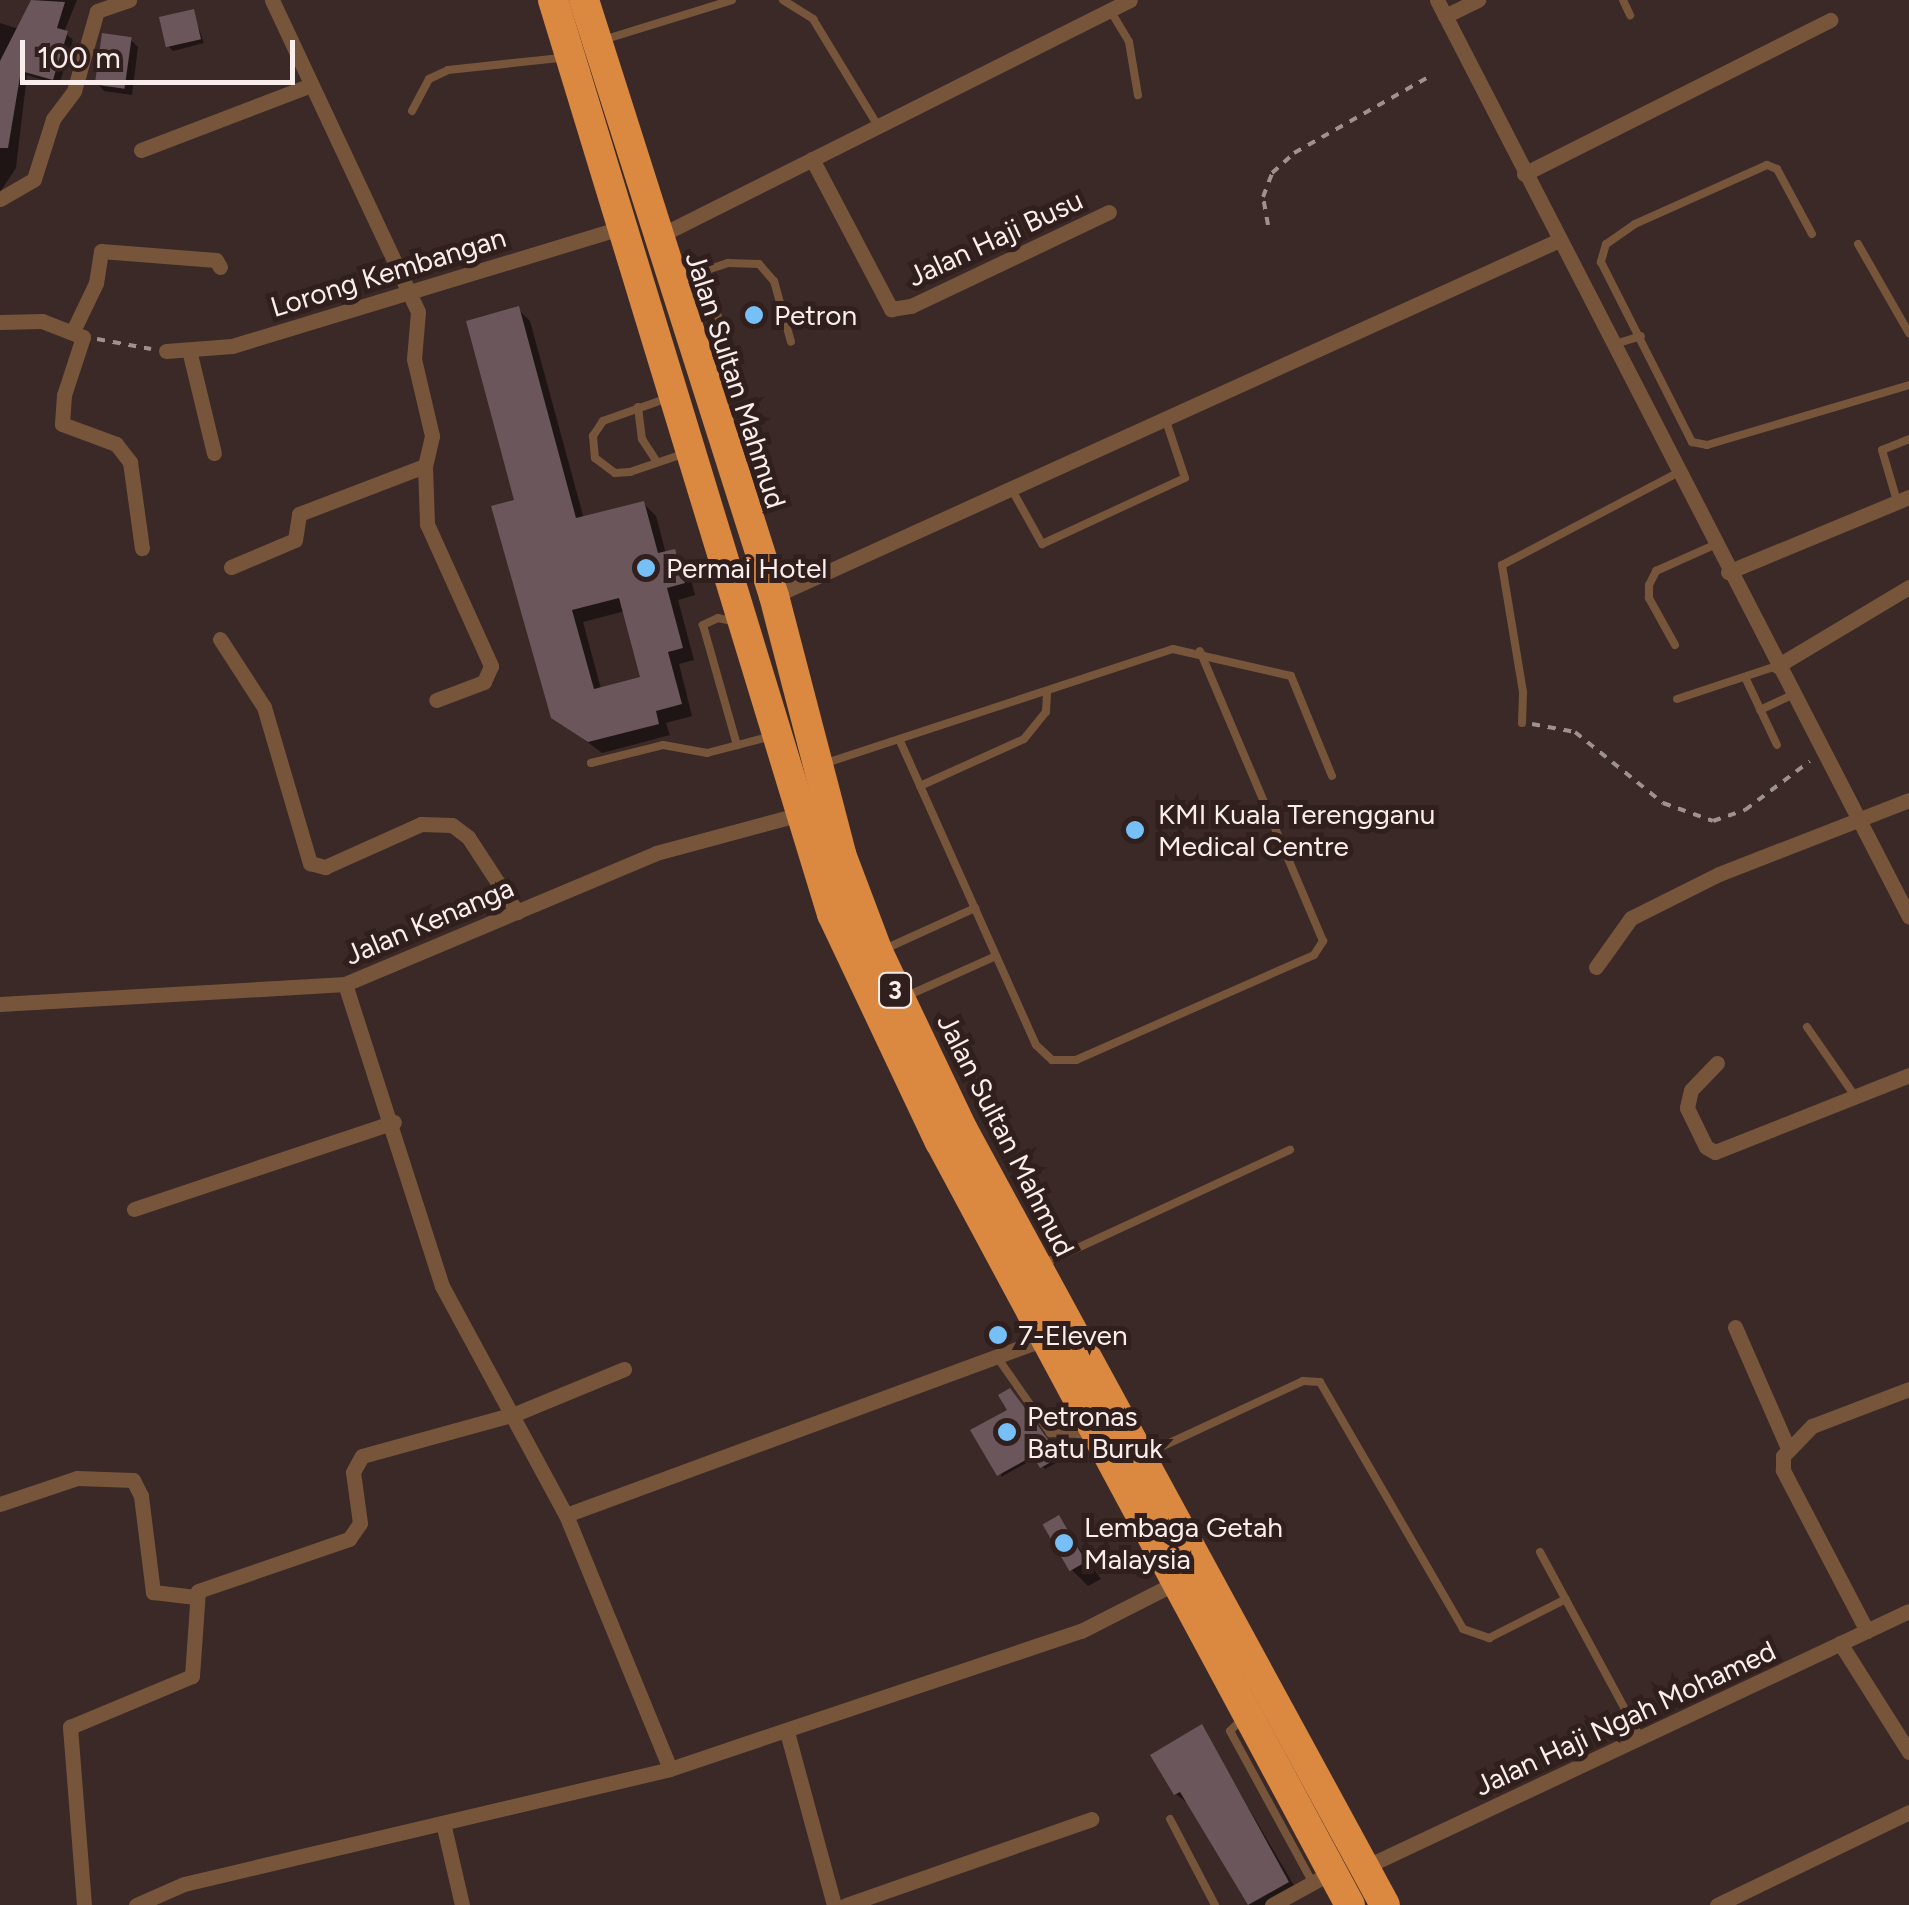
<!DOCTYPE html>
<html>
<head>
<meta charset="utf-8">
<style>
	body { margin:0 }
	#map { position:relative; width:1909px; height:1905px; overflow:hidden; background:#3a2926; font-family:Figtree,sans-serif }
	div>[style] { position:absolute }
	[style*='--x'] { left:calc(var(--x)*1px); top:calc(var(--y)*1px); width:calc(var(--w)*1px); rotate:calc(var(--a)*1deg) }
	.shadow>* { inset:0; background:#0007 }
	.building>* { inset:0; background:#6a565b; transform-origin:0 0 }
	.path>* { height:4px; margin-top:-2px; transform-origin:0; background:repeating-linear-gradient(90deg,#9f918f 0 8px,transparent 0 16px) }
	.lane>* { height:8px; margin:-4px; padding:0 4px; transform-origin:4px; border-radius:4px; background:#77553b }
	.street>* { height:15px; margin:-7.5px; padding:0 7.5px; transform-origin:7.5px; border-radius:7.5px; background:#77553b }
	.highway>* { height:30px; margin:-15px; padding:0 15px; transform-origin:15px; border-radius:15px; background:#db8840 }
	.dots>* { width:28px; height:28px; translate:-50% -50%; box-sizing:border-box; border:5px solid #301f1c; border-radius:50% }
	span { translate:-50% -50%; white-space:nowrap; text-align:center; line-height:1.15; -webkit-text-stroke:10px #301f1c; paint-order:stroke }
	.shield-label span { padding:2px 8px; background:#301f1c; border:2px solid; border-radius:8px; -webkit-text-stroke-width:0 }
	.shield-label { font-size:25px; color:#faeeec; font-weight:700 }
	.street-label { font-size:28px; color:#faeeec }
	.poi-label { font-size:28px; color:#faeeec }
	.left { translate:0 -50%; text-align:left }
	.scale { position:absolute; left:20px; top:40px; width:275px; height:45px; box-sizing:border-box; border:5px solid #faeeec; border-top:0; padding-left:12px; font-size:30px; line-height:35px; white-space:nowrap; color:#faeeec; -webkit-text-stroke:8px #301f1c; paint-order:stroke }
</style>
</head>
<body>
<div id="map">
	<div class="shadow">
		<div style="clip-path:polygon(33px 0,77px 0,64px 32px,73px 40px,59px 85px,27px 75px,16px 168px,0 192px,0 23px,22px 30px)"></div>
		<div style="clip-path:polygon(193px 12px,204px 43px,173px 51px,168px 46px)"></div>
		<div style="clip-path:polygon(131px 40px,138px 47px,132px 95px,104px 91px,97px 83px)"></div>
		<div style="clip-path:polygon(evenodd,518px 309px,530px 321px,584px 519px,644px 504px,656px 516px,666px 554px,675px 552px,687px 564px,695px 595px,678px 600px,694px 660px,679px 664px,692px 716px,666px 723px,670px 735px,602px 753px,553px 716px,517px 502px,518px 309px,625px 611px,643px 678px,601px 689px,583px 622px,625px 611px)"></div>
		<div style="clip-path:polygon(1012px 1394px,1061px 1460px,1045px 1469px,1037px 1457px,1001px 1477px)"></div>
		<div style="clip-path:polygon(1058px 1518px,1101px 1579px,1088px 1586px,1072px 1570px)"></div>
		<div style="clip-path:polygon(1202px 1728px,1300px 1896px,1284px 1905px,1249px 1905px,1191px 1806px,1176px 1794px)"></div>
	</div>
	<div class="building">
		<div style="clip-path:polygon(31px 0,65px 2px,57px 28px,68px 31px,53px 80px,21px 71px,8px 148px,0 148px,0 61px)"></div>
		<div style="left:194px;top:9px;width:31px;height:36px;rotate:77deg"></div>
		<div style="left:102px;top:33px;width:30px;height:52px;rotate:8deg"></div>
		<div style="clip-path:polygon(evenodd,519px 306px,576px 518px,644px 501px,658px 553px,675px 549px,685px 583px,667px 588px,683px 648px,668px 652px,682px 704px,656px 711px,659px 724px,588px 742px,551px 718px,491px 506px,514px 500px,466px 321px,519px 306px,619px 598px,640px 677px,594px 689px,572px 610px,619px 598px)"></div>
		<div style="clip-path:polygon(1010px 1388px,1061px 1457px,1040px 1468px,1033px 1456px,997px 1476px,970px 1430px,1007px 1410px,998px 1395px)"></div>
		<div style="left:1059px;top:1515px;width:54px;height:19px;rotate:60deg"></div>
		<div style="clip-path:polygon(1202px 1724px,1289px 1882px,1248px 1905px,1180px 1792px,1174px 1795px,1150px 1755px)"></div>
	</div>
	<div class="path">
		<div style="--x:1268;--y:225;--w:28;--a:-100"></div>
		<div style="--x:1263;--y:197;--w:26;--a:-69"></div>
		<div style="--x:1272;--y:173;--w:30;--a:-42"></div>
		<div style="--x:1294;--y:153;--w:156;--a:-29.5"></div>
		<div style="--x:97;--y:339;--w:55;--a:10.5"></div>
		<div style="--x:1532;--y:724;--w:44;--a:10.5"></div>
		<div style="--x:1575;--y:732;--w:113;--a:38.9"></div>
		<div style="--x:1663;--y:803;--w:53;--a:19.8"></div>
		<div style="--x:1713;--y:821;--w:34;--a:-19"></div>
		<div style="--x:1745;--y:810;--w:81;--a:-37"></div>
	</div>
	<div class="lane">
		<div style="--x:783;--y:0;--w:36;--a:32"></div>
		<div style="--x:813;--y:19;--w:125;--a:58.7"></div>
		<div style="--x:1623;--y:0;--w:17;--a:65"></div>
		<div style="--x:1110;--y:10;--w:37;--a:59"></div>
		<div style="--x:1129;--y:42;--w:54;--a:80.4"></div>
		<div style="--x:603;--y:40;--w:135;--a:-17.2"></div>
		<div style="--x:412;--y:111;--w:36;--a:-62"></div>
		<div style="--x:429;--y:79;--w:21;--a:-25"></div>
		<div style="--x:448;--y:70;--w:114;--a:-6.1"></div>
		<div style="--x:1812;--y:234;--w:74;--a:-118.3"></div>
		<div style="--x:1777;--y:169;--w:11;--a:-158"></div>
		<div style="--x:1767;--y:165;--w:145;--a:155.9"></div>
		<div style="--x:1635;--y:224;--w:35;--a:145"></div>
		<div style="--x:1606;--y:244;--w:19;--a:106"></div>
		<div style="--x:1601;--y:262;--w:202;--a:63.2"></div>
		<div style="--x:1692;--y:442;--w:15;--a:11"></div>
		<div style="--x:1707;--y:445;--w:211;--a:-16.5"></div>
		<div style="--x:1858;--y:244;--w:103;--a:60.2"></div>
		<div style="--x:703;--y:271;--w:83;--a:71.8"></div>
		<div style="--x:729;--y:350;--w:25;--a:135"></div>
		<div style="--x:679;--y:279;--w:52;--a:-18.1"></div>
		<div style="--x:728;--y:263;--w:31;--a:2"></div>
		<div style="--x:759;--y:264;--w:23;--a:49"></div>
		<div style="--x:774;--y:281;--w:63;--a:74.4"></div>
		<div style="--x:1615;--y:344;--w:27;--a:-17"></div>
		<div style="--x:665;--y:399;--w:66;--a:160.5"></div>
		<div style="--x:603;--y:421;--w:18;--a:124"></div>
		<div style="--x:593;--y:436;--w:22;--a:85"></div>
		<div style="--x:595;--y:458;--w:25;--a:37"></div>
		<div style="--x:615;--y:473;--w:15;--a:-4"></div>
		<div style="--x:630;--y:472;--w:59;--a:-18.7"></div>
		<div style="--x:638;--y:407;--w:32;--a:83"></div>
		<div style="--x:642;--y:439;--w:27;--a:57"></div>
		<div style="--x:1012;--y:490;--w:62;--a:60.9"></div>
		<div style="--x:1042;--y:544;--w:157;--a:-24.8"></div>
		<div style="--x:1185;--y:478;--w:63;--a:-108.4"></div>
		<div style="--x:1897;--y:501;--w:53;--a:-106.4"></div>
		<div style="--x:1882;--y:450;--w:29;--a:-22"></div>
		<div style="--x:732;--y:621;--w:14;--a:-168"></div>
		<div style="--x:718;--y:618;--w:17;--a:155"></div>
		<div style="--x:703;--y:625;--w:125;--a:74.2"></div>
		<div style="--x:1675;--y:645;--w:54;--a:-119"></div>
		<div style="--x:1649;--y:598;--w:13;--a:-90"></div>
		<div style="--x:1649;--y:585;--w:16;--a:-63"></div>
		<div style="--x:1656;--y:571;--w:64;--a:-24.1"></div>
		<div style="--x:1745;--y:677;--w:75;--a:64.8"></div>
		<div style="--x:1677;--y:699;--w:105;--a:-18.3"></div>
		<div style="--x:1760;--y:710;--w:35;--a:-25"></div>
		<div style="--x:1522;--y:723;--w:31;--a:-88"></div>
		<div style="--x:1523;--y:692;--w:129;--a:-99.4"></div>
		<div style="--x:1502;--y:565;--w:198;--a:-27.7"></div>
		<div style="--x:900;--y:741;--w:333;--a:65.9"></div>
		<div style="--x:1036;--y:1045;--w:22;--a:43"></div>
		<div style="--x:1052;--y:1060;--w:24;--a:0"></div>
		<div style="--x:1076;--y:1060;--w:260;--a:-23.8"></div>
		<div style="--x:1314;--y:955;--w:17;--a:-57"></div>
		<div style="--x:1323;--y:941;--w:315;--a:-113"></div>
		<div style="--x:591;--y:763;--w:74;--a:-14"></div>
		<div style="--x:663;--y:745;--w:45;--a:10.3"></div>
		<div style="--x:707;--y:753;--w:67;--a:-14.7"></div>
		<div style="--x:826;--y:763;--w:365;--a:-18.2"></div>
		<div style="--x:1173;--y:649;--w:121;--a:12.9"></div>
		<div style="--x:1291;--y:676;--w:108;--a:67.7"></div>
		<div style="--x:920;--y:786;--w:114;--a:-24.3"></div>
		<div style="--x:1024;--y:739;--w:35;--a:-51"></div>
		<div style="--x:1046;--y:712;--w:21;--a:-87"></div>
		<div style="--x:887;--y:948;--w:97;--a:-24.4"></div>
		<div style="--x:909;--y:995;--w:95;--a:-24.1"></div>
		<div style="--x:1807;--y:1027;--w:84;--a:55.2"></div>
		<div style="--x:1045;--y:1263;--w:270;--a:-24.8"></div>
		<div style="--x:997;--y:1357;--w:93;--a:55.1"></div>
		<div style="--x:1050;--y:1433;--w:36;--a:2"></div>
		<div style="--x:1148;--y:1453;--w:171;--a:-24.9"></div>
		<div style="--x:1303;--y:1381;--w:17;--a:3"></div>
		<div style="--x:1320;--y:1382;--w:285;--a:59.9"></div>
		<div style="--x:1463;--y:1629;--w:28;--a:19"></div>
		<div style="--x:1489;--y:1638;--w:86;--a:-26.9"></div>
		<div style="--x:1102;--y:1536;--w:36;--a:-27"></div>
		<div style="--x:1540;--y:1552;--w:213;--a:61.6"></div>
		<div style="--x:1240;--y:1721;--w:14;--a:135"></div>
		<div style="--x:1230;--y:1731;--w:173;--a:61.4"></div>
		<div style="--x:1170;--y:1819;--w:97;--a:62.4"></div>
	</div>
	<div class="street">
		<div style="--x:272;--y:0;--w:344;--a:64.9"></div>
		<div style="--x:418;--y:312;--w:47;--a:94.9"></div>
		<div style="--x:414;--y:359;--w:79;--a:76.8"></div>
		<div style="--x:432;--y:436;--w:31;--a:103"></div>
		<div style="--x:425;--y:466;--w:58;--a:88"></div>
		<div style="--x:427;--y:524;--w:156;--a:65.7"></div>
		<div style="--x:491;--y:666;--w:17;--a:114"></div>
		<div style="--x:484;--y:682;--w:51;--a:159.4"></div>
		<div style="--x:1437;--y:0;--w:1031;--a:62.76"></div>
		<div style="--x:1445;--y:16;--w:37;--a:-26"></div>
		<div style="--x:141;--y:150;--w:182;--a:-20.9"></div>
		<div style="--x:812;--y:159;--w:170;--a:62.2"></div>
		<div style="--x:891;--y:309;--w:20;--a:-9"></div>
		<div style="--x:911;--y:306;--w:219;--a:-25.4"></div>
		<div style="--x:1524;--y:174;--w:343;--a:-26.7"></div>
		<div style="--x:0;--y:199;--w:39;--a:-30"></div>
		<div style="--x:34;--y:179;--w:63;--a:-72.4"></div>
		<div style="--x:53;--y:119;--w:35;--a:-53"></div>
		<div style="--x:74;--y:91;--w:83;--a:-74"></div>
		<div style="--x:97;--y:11;--w:34;--a:-19"></div>
		<div style="--x:655;--y:238;--w:531;--a:-26.61"></div>
		<div style="--x:0;--y:322;--w:42;--a:-1.4"></div>
		<div style="--x:42;--y:321;--w:44;--a:21.3"></div>
		<div style="--x:83;--y:337;--w:61;--a:108.1"></div>
		<div style="--x:64;--y:395;--w:29;--a:94"></div>
		<div style="--x:62;--y:424;--w:58;--a:20.3"></div>
		<div style="--x:116;--y:444;--w:23;--a:52"></div>
		<div style="--x:130;--y:462;--w:87;--a:82.1"></div>
		<div style="--x:73;--y:331;--w:53;--a:-64.4"></div>
		<div style="--x:96;--y:283;--w:32;--a:-81"></div>
		<div style="--x:101;--y:251;--w:115;--a:4.5"></div>
		<div style="--x:216;--y:260;--w:8;--a:60"></div>
		<div style="--x:189;--y:350;--w:106;--a:76.4"></div>
		<div style="--x:166;--y:351;--w:66;--a:-4.3"></div>
		<div style="--x:232;--y:346;--w:409;--a:-16.9"></div>
		<div style="--x:231;--y:567;--w:69;--a:-22.9"></div>
		<div style="--x:295;--y:540;--w:26;--a:-81"></div>
		<div style="--x:299;--y:514;--w:135;--a:-20.9"></div>
		<div style="--x:1728;--y:572;--w:196;--a:-22.5"></div>
		<div style="--x:774;--y:596;--w:860;--a:-24.39"></div>
		<div style="--x:220;--y:639;--w:81;--a:57.1"></div>
		<div style="--x:264;--y:707;--w:163;--a:73.6"></div>
		<div style="--x:310;--y:863;--w:16;--a:15"></div>
		<div style="--x:325;--y:867;--w:105;--a:-24.1"></div>
		<div style="--x:421;--y:824;--w:31;--a:2"></div>
		<div style="--x:452;--y:825;--w:20;--a:37"></div>
		<div style="--x:468;--y:837;--w:90;--a:56.8"></div>
		<div style="--x:1777;--y:666;--w:154;--a:-30.9"></div>
		<div style="--x:1596;--y:967;--w:60;--a:-54.5"></div>
		<div style="--x:1631;--y:918;--w:98;--a:-26.6"></div>
		<div style="--x:1719;--y:874;--w:204;--a:-21.3"></div>
		<div style="--x:345;--y:984;--w:317;--a:72.2"></div>
		<div style="--x:442;--y:1286;--w:260;--a:61.6"></div>
		<div style="--x:566;--y:1515;--w:274;--a:67.7"></div>
		<div style="--x:0;--y:1004;--w:346;--a:-3.3"></div>
		<div style="--x:345;--y:984;--w:337;--a:-22.8"></div>
		<div style="--x:656;--y:853;--w:150;--a:-15.1"></div>
		<div style="--x:1717;--y:1063;--w:37;--a:134"></div>
		<div style="--x:1691;--y:1090;--w:18;--a:103"></div>
		<div style="--x:1687;--y:1108;--w:43;--a:64"></div>
		<div style="--x:1706;--y:1147;--w:10;--a:29"></div>
		<div style="--x:1715;--y:1152;--w:209;--a:-21.6"></div>
		<div style="--x:134;--y:1209;--w:274;--a:-18.5"></div>
		<div style="--x:1735;--y:1327;--w:130;--a:66.4"></div>
		<div style="--x:0;--y:1504;--w:81;--a:-18.7"></div>
		<div style="--x:77;--y:1478;--w:56;--a:2"></div>
		<div style="--x:133;--y:1480;--w:18;--a:63"></div>
		<div style="--x:141;--y:1496;--w:97;--a:82.9"></div>
		<div style="--x:153;--y:1592;--w:43;--a:6.6"></div>
		<div style="--x:566;--y:1515;--w:509;--a:-20.21"></div>
		<div style="--x:1867;--y:1631;--w:182;--a:-117.6"></div>
		<div style="--x:1783;--y:1470;--w:14;--a:-90"></div>
		<div style="--x:1783;--y:1456;--w:42;--a:-46"></div>
		<div style="--x:1812;--y:1426;--w:104;--a:-20.9"></div>
		<div style="--x:1840;--y:1643;--w:129;--a:57.7"></div>
		<div style="--x:787;--y:1732;--w:179;--a:74.8"></div>
		<div style="--x:444;--y:1827;--w:80;--a:77"></div>
		<div style="--x:1363;--y:1868;--w:603;--a:-25.21"></div>
		<div style="--x:84;--y:1905;--w:179;--a:-94.5"></div>
		<div style="--x:70;--y:1727;--w:132;--a:-22.7"></div>
		<div style="--x:192;--y:1676;--w:85;--a:-86"></div>
		<div style="--x:198;--y:1591;--w:160;--a:-19"></div>
		<div style="--x:349;--y:1539;--w:19;--a:-55"></div>
		<div style="--x:360;--y:1523;--w:51;--a:-97.8"></div>
		<div style="--x:353;--y:1472;--w:18;--a:-61"></div>
		<div style="--x:362;--y:1456;--w:159;--a:-15.4"></div>
		<div style="--x:515;--y:1414;--w:118;--a:-22.4"></div>
		<div style="--x:136;--y:1905;--w:52;--a:-23.6"></div>
		<div style="--x:184;--y:1884;--w:499;--a:-13.3"></div>
		<div style="--x:670;--y:1769;--w:434;--a:-18.6"></div>
		<div style="--x:1081;--y:1631;--w:108;--a:-27"></div>
		<div style="--x:846;--y:1905;--w:260;--a:-19.3"></div>
		<div style="--x:1272;--y:1905;--w:68;--a:-28.8"></div>
		<div style="--x:1717;--y:1905;--w:213;--a:-25.8"></div>
	</div>
	<div class="highway">
		<div style="--x:553;--y:0;--w:956;--a:73.03"></div>
		<div style="--x:832;--y:914;--w:252;--a:64.7"></div>
		<div style="--x:940;--y:1142;--w:866;--a:61.75"></div>
		<div style="--x:584;--y:0;--w:626;--a:72.32"></div>
		<div style="--x:774;--y:596;--w:267;--a:75.4"></div>
		<div style="--x:841;--y:854;--w:105;--a:69.3"></div>
		<div style="--x:878;--y:952;--w:197;--a:64.5"></div>
		<div style="--x:963;--y:1130;--w:882;--a:61.43"></div>
	</div>
	<div class="dots">
		<div style="left:754px;top:315px;background:#76c0f7"></div>
		<div style="left:646px;top:568px;background:#76c0f7"></div>
		<div style="left:1135px;top:830px;background:#76c0f7"></div>
		<div style="left:998px;top:1335px;background:#76c0f7"></div>
		<div style="left:1007px;top:1432px;background:#76c0f7"></div>
		<div style="left:1064px;top:1543px;background:#76c0f7"></div>
	</div>
	<div class="shield-label">
		<span style="left:895px;top:990px">3</span>
	</div>
	<div class="street-label">
		<span style="left:995px;top:238px;rotate:-25deg">Jalan Haji Busu</span>
		<span style="left:388px;top:272px;rotate:-17deg">Lorong Kembangan</span>
		<span style="left:736px;top:380px;rotate:72deg">Jalan Sultan Mahmud</span>
		<span style="left:429px;top:921px;rotate:-23deg">Jalan Kenanga</span>
		<span style="left:1006px;top:1135px;rotate:63deg">Jalan Sultan Mahmud</span>
		<span style="left:1625px;top:1718px;rotate:-25deg">Jalan Haji Ngah Mohamed</span>
	</div>
	<div class="poi-label">
		<span class="left" style="left:774px;top:315px">Petron</span>
		<span class="left" style="left:666px;top:568px">Permai Hotel</span>
		<span class="left" style="left:1158px;top:830px">KMI Kuala Terengganu<br>Medical Centre</span>
		<span class="left" style="left:1018px;top:1335px">7-Eleven</span>
		<span class="left" style="left:1027px;top:1432px">Petronas<br>Batu Buruk</span>
		<span class="left" style="left:1084px;top:1543px">Lembaga Getah<br>Malaysia</span>
	</div>
	<div class="scale">100 m</div>
</div>
</body>
</html>
